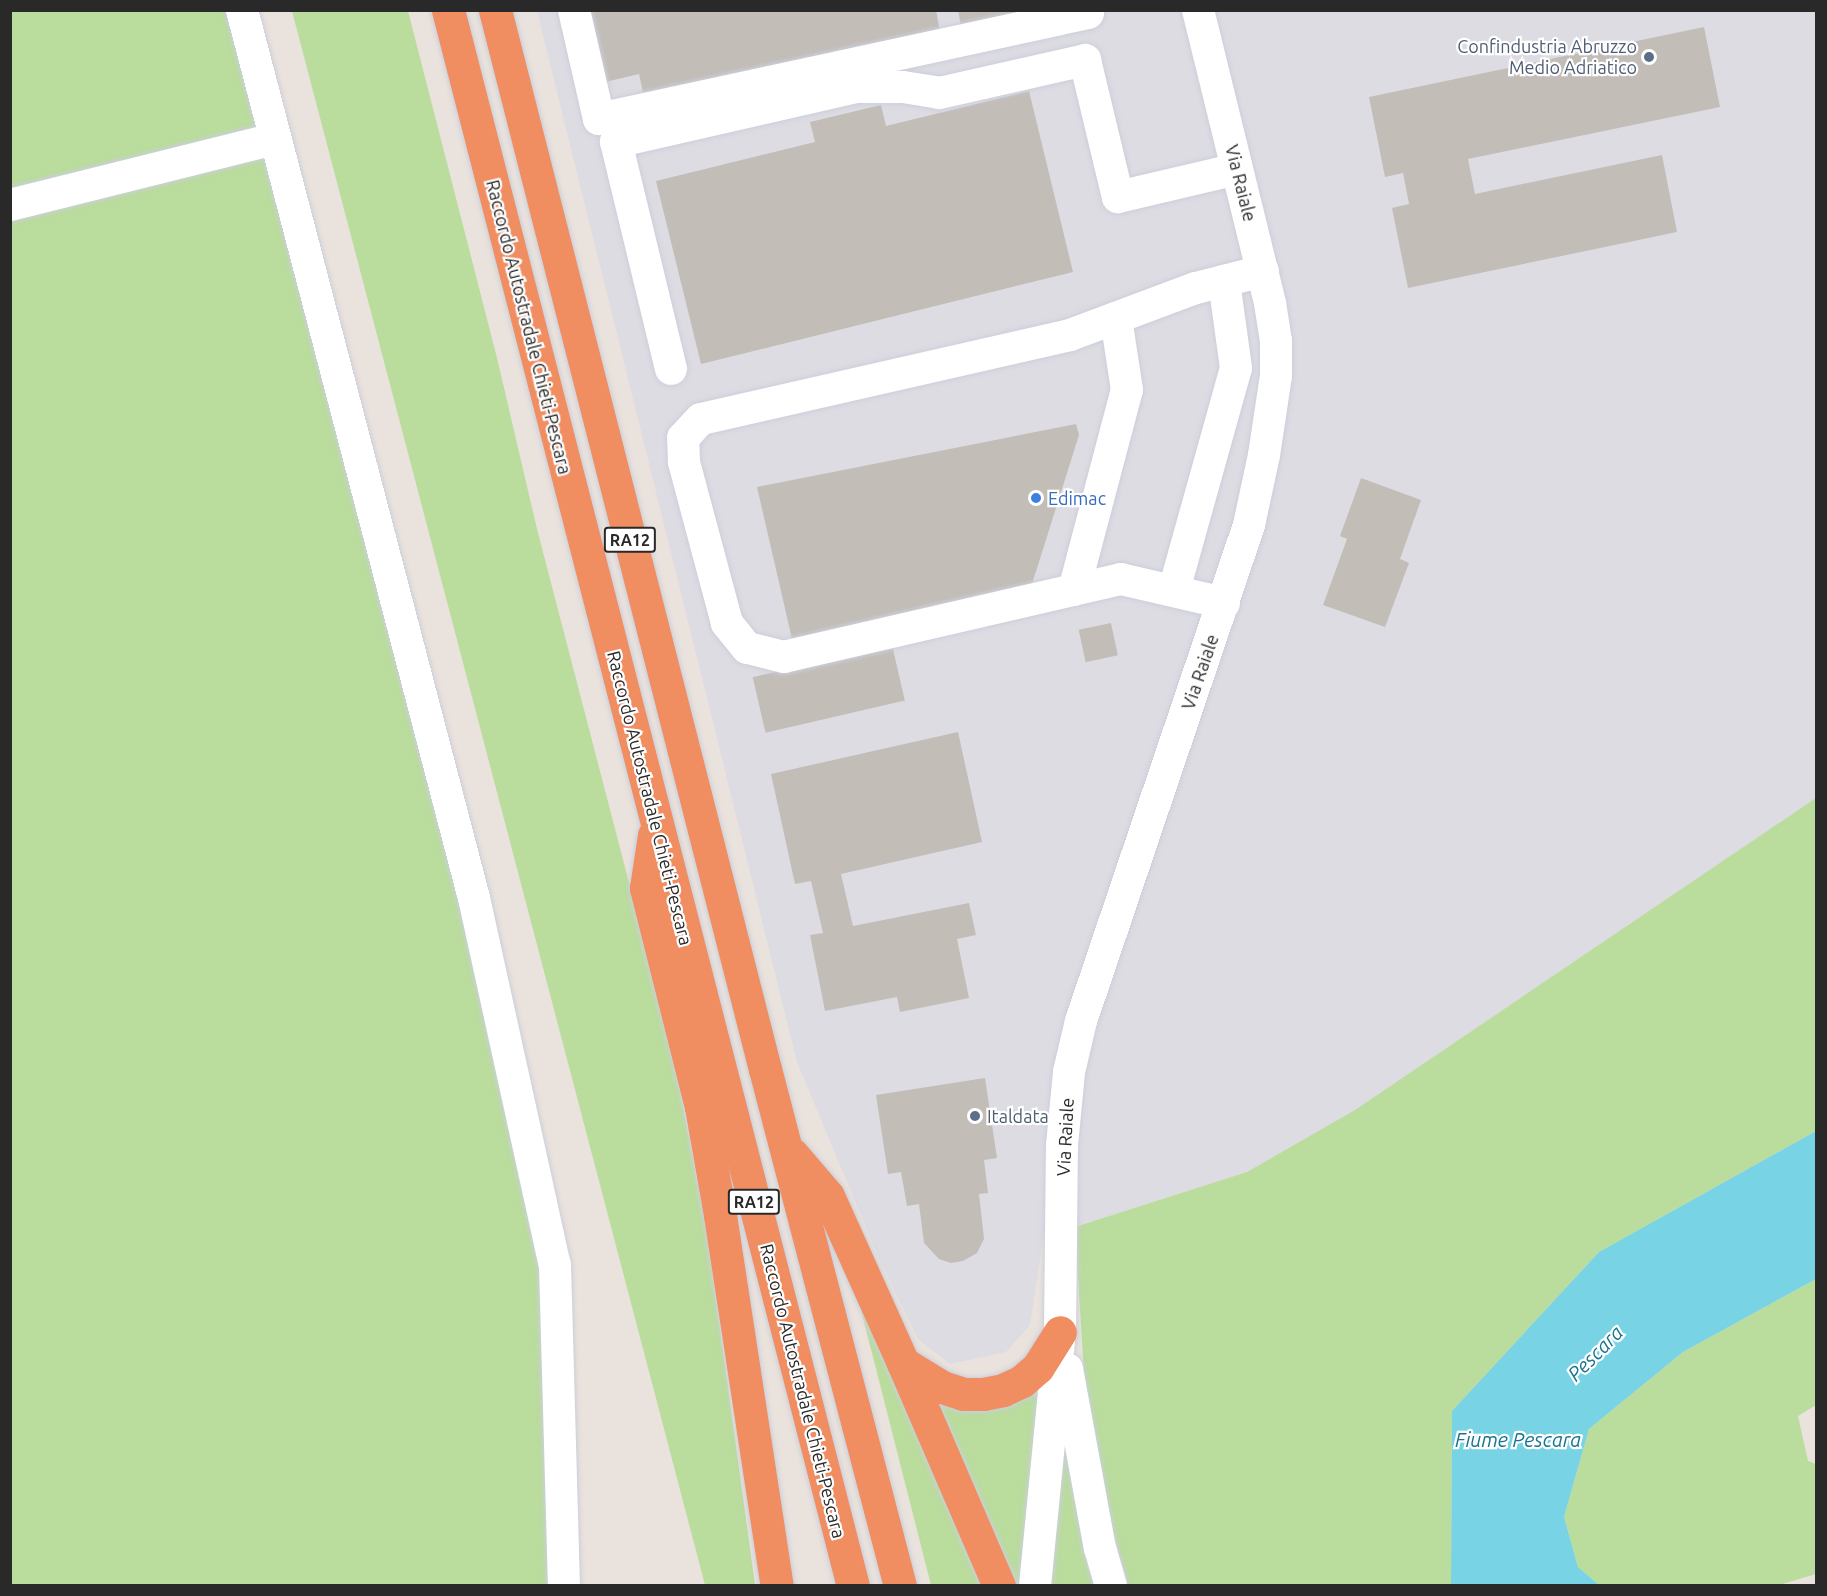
<!DOCTYPE html>
<html>
<head>
<meta charset="utf-8">
<style>
	body { margin:0 }
	#map { position:relative; width:1827px; height:1596px; overflow:hidden; background:#eae2dc; font-family:Ubuntu,sans-serif }
	div>[style] { position:absolute }
	[style*='--x'] { left:calc(var(--x)*1px); top:calc(var(--y)*1px); width:calc(var(--w)*1px); rotate:calc(var(--a)*1deg) }
	.industrial>* { inset:0; background:#dddce3 }
	.green>* { inset:0; background:#badc9d }
	.water>* { inset:0; background:#78d4e4 }
	.building>* { inset:0; background:#c3bdb8; transform-origin:0 0 }
	.roads { filter:drop-shadow(0 0 2px #cbcfda) drop-shadow(0 0 2px #cbcfda) }
	.minor>* { height:32px; margin:-16px; padding:0 16px; transform-origin:16px; border-radius:16px; background:#fff }
	.highway>* { height:33px; margin:-16.5px; padding:0 16.5px; transform-origin:16.5px; border-radius:16.5px; background:#f08d61 }
	.dots>* { width:16px; height:16px; translate:-50% -50%; box-sizing:border-box; border:3px solid #fff; border-radius:50% }
	span { translate:-50% -50%; white-space:nowrap; text-align:center; line-height:1.15; -webkit-text-stroke:4.5px #fff; paint-order:stroke }
	.shield-label span { padding:2px 4px; background:#fff; border:2px solid; border-radius:4px; -webkit-text-stroke-width:0 }
	.shield-label { font-size:16px; color:#292929; font-weight:700 }
	.service-label { font-size:18px; color:#4e5e75 }
	.right { translate:-100% -50%; text-align:right }
	.left { translate:0 -50%; text-align:left }
	.street-label { font-size:18px; color:#292929 }
	.shop-label { font-size:18px; color:#366cbe }
	.water-label { font-size:20px; color:#19748d; font-style:italic }
	.frame { position:absolute; inset:0; border:12px solid #292929; pointer-events:none }
</style>
</head>
<body>
<div id="map">
	<div class="industrial">
		<div style="clip-path:polygon(537px 11px,1816px 11px,1816px 798px,1355px 1110px,1247px 1172px,1075px 1227px,1044px 1233px,1030px 1325px,1006px 1352px,950px 1364px,918px 1339px,877px 1254px,797px 1062px)"></div>
	</div>
	<div class="green">
		<div style="clip-path:polygon(11px 11px,242px 11px,555px 1265px,564px 1585px,11px 1586px)"></div>
		<div style="clip-path:polygon(292px 11px,408px 11px,497px 358px,537px 529px,672px 1048px,707px 1233px,755px 1585px,705px 1585px)"></div>
		<div style="clip-path:polygon(1816px 798px,1816px 1131px,1599px 1252px,1452px 1411px,1451px 1585px,1128px 1585px,1106px 1507px,1085px 1390px,1075px 1227px,1247px 1172px,1355px 1110px)"></div>
		<div style="clip-path:polygon(1816px 1279px,1816px 1405px,1798px 1416px,1808px 1461px,1816px 1464px,1816px 1574px,1779px 1585px,1599px 1585px,1578px 1567px,1564px 1517px,1589px 1429px,1683px 1352px)"></div>
		<div style="clip-path:polygon(859px 1302px,985px 1585px,931px 1585px)"></div>
		<div style="clip-path:polygon(1041px 1382px,1021px 1585px,1016px 1585px,993px 1541px,932px 1397px)"></div>
		<div style="clip-path:polygon(1063px 1432px,1099px 1585px,1051px 1586px)"></div>
	</div>
	<div class="water">
		<div style="clip-path:polygon(1816px 1131px,1816px 1279px,1683px 1352px,1589px 1429px,1564px 1517px,1578px 1567px,1599px 1585px,1451px 1585px,1452px 1411px,1599px 1252px)"></div>
	</div>
	<div class="building">
		<div style="clip-path:polygon(585px 10px,936px 10px,940px 32px,644px 97px,639px 74px,601px 83px)"></div>
		<div style="clip-path:polygon(958px 10px,1050px 10px,962px 31px)"></div>
		<div style="clip-path:polygon(1704px 27px,1720px 107px,1468px 159px,1475px 194px,1662px 155px,1677px 232px,1408px 288px,1392px 208px,1409px 204px,1403px 173px,1385px 177px,1369px 97px)"></div>
		<div style="clip-path:polygon(1029px 91px,1073px 272px,701px 364px,656px 181px,815px 142px,810px 122px,881px 105px,886px 126px)"></div>
		<div style="clip-path:polygon(1076px 424px,1079px 435px,1032px 584px,792px 639px,757px 487px)"></div>
		<div style="clip-path:polygon(1361px 478px,1421px 500px,1400px 559px,1409px 563px,1385px 627px,1323px 605px,1347px 539px,1340px 536px)"></div>
		<div style="left:1111px;top:623px;width:33px;height:33px;rotate:78deg"></div>
		<div style="left:892px;top:645px;width:57px;height:143px;rotate:77deg"></div>
		<div style="clip-path:polygon(958px 732px,982px 842px,841px 874px,853px 926px,969px 903px,976px 935px,957px 939px,969px 998px,900px 1012px,897px 997px,825px 1011px,810px 935px,823px 933px,811px 881px,795px 884px,771px 774px)"></div>
		<div style="clip-path:polygon(985px 1078px,997px 1158px,984px 1160px,988px 1193px,979px 1194px,984px 1239px,977px 1253px,963px 1261px,951px 1263px,939px 1259px,924px 1243px,919px 1204px,907px 1206px,901px 1172px,888px 1174px,876px 1095px)"></div>
	</div>
	<div class="roads">
		<div class="minor">
			<div style="--x:242;--y:10;--w:918;--a:75.36"></div>
			<div style="--x:474;--y:898;--w:376;--a:77.6"></div>
			<div style="--x:555;--y:1265;--w:321;--a:88.4"></div>
			<div style="--x:574;--y:10;--w:112;--a:77.1"></div>
			<div style="--x:599;--y:119;--w:500;--a:-12.23"></div>
			<div style="--x:1088;--y:13;--w:3;--a:-108"></div>
			<div style="--x:10;--y:205;--w:273;--a:-14"></div>
			<div style="--x:671;--y:369;--w:234;--a:-103.6"></div>
			<div style="--x:616;--y:142;--w:246;--a:-12.9"></div>
			<div style="--x:856;--y:87;--w:47;--a:0"></div>
			<div style="--x:903;--y:87;--w:36;--a:9"></div>
			<div style="--x:939;--y:93;--w:150;--a:-12.7"></div>
			<div style="--x:1085;--y:60;--w:141;--a:76.5"></div>
			<div style="--x:1118;--y:197;--w:122;--a:-13.2"></div>
			<div style="--x:1074;--y:590;--w:207;--a:-75.2"></div>
			<div style="--x:1127;--y:390;--w:73;--a:-98.7"></div>
			<div style="--x:1174;--y:590;--w:230;--a:-74.4"></div>
			<div style="--x:1236;--y:368;--w:88;--a:-97.9"></div>
			<div style="--x:1224;--y:603;--w:106;--a:-166.9"></div>
			<div style="--x:1121;--y:579;--w:346;--a:167"></div>
			<div style="--x:784;--y:657;--w:38;--a:-166"></div>
			<div style="--x:747;--y:648;--w:32;--a:-129"></div>
			<div style="--x:727;--y:623;--w:167;--a:-105"></div>
			<div style="--x:684;--y:462;--w:24;--a:-92"></div>
			<div style="--x:683;--y:438;--w:26;--a:-47"></div>
			<div style="--x:701;--y:419;--w:378;--a:-12.8"></div>
			<div style="--x:1070;--y:335;--w:134;--a:-20.5"></div>
			<div style="--x:1196;--y:288;--w:69;--a:-14.2"></div>
			<div style="--x:1067;--y:1369;--w:182;--a:79.6"></div>
			<div style="--x:1100;--y:1548;--w:40;--a:74"></div>
			<div style="--x:1035;--y:1586;--w:255;--a:-84.4"></div>
			<div style="--x:1060;--y:1332;--w:187;--a:-89.4"></div>
			<div style="--x:1062;--y:1145;--w:73;--a:-84.5"></div>
			<div style="--x:1069;--y:1072;--w:52;--a:-76.8"></div>
			<div style="--x:1081;--y:1021;--w:524;--a:-71.29"></div>
			<div style="--x:1249;--y:525;--w:72;--a:-77.9"></div>
			<div style="--x:1264;--y:455;--w:80;--a:-81.4"></div>
			<div style="--x:1276;--y:376;--w:35;--a:-90"></div>
			<div style="--x:1276;--y:341;--w:38;--a:-99"></div>
			<div style="--x:1270;--y:303;--w:302;--a:-103.8"></div>
		</div>
		<div class="highway">
			<div style="--x:448;--y:10;--w:1627;--a:75.59"></div>
			<div style="--x:495;--y:10;--w:1093;--a:75.7"></div>
			<div style="--x:765;--y:1069;--w:534;--a:75.37"></div>
			<div style="--x:654;--y:835;--w:54;--a:98.6"></div>
			<div style="--x:646;--y:888;--w:226;--a:75.9"></div>
			<div style="--x:701;--y:1107;--w:110;--a:80"></div>
			<div style="--x:720;--y:1215;--w:375;--a:81.3"></div>
			<div style="--x:792;--y:1154;--w:55;--a:49.4"></div>
			<div style="--x:828;--y:1196;--w:183;--a:65.8"></div>
			<div style="--x:903;--y:1363;--w:46;--a:31.6"></div>
			<div style="--x:942;--y:1387;--w:22;--a:18"></div>
			<div style="--x:963;--y:1394;--w:20;--a:0"></div>
			<div style="--x:983;--y:1394;--w:20;--a:-11"></div>
			<div style="--x:1003;--y:1390;--w:21;--a:-25"></div>
			<div style="--x:1022;--y:1381;--w:21;--a:-41"></div>
			<div style="--x:1038;--y:1367;--w:41;--a:-57.8"></div>
			<div style="--x:903;--y:1363;--w:243;--a:66.7"></div>
		</div>
	</div>
	<div class="dots">
		<div style="left:1649px;top:57px;background:#5c6f8a"></div>
		<div style="left:1036px;top:498px;background:#3f7fe0"></div>
		<div style="left:975px;top:1116px;background:#5c6f8a"></div>
	</div>
	<div class="shield-label">
		<span style="left:630px;top:540px">RA12</span>
		<span style="left:754px;top:1202px">RA12</span>
	</div>
	<div class="service-label">
		<span class="right" style="left:1637px;top:57px">Confindustria Abruzzo<br>Medio Adriatico</span>
		<span class="left" style="left:987px;top:1116px">Italdata</span>
	</div>
	<div class="street-label">
		<span style="left:1241px;top:183px;rotate:76deg">Via Raiale</span>
		<span style="left:529px;top:327px;rotate:76deg">Raccordo Autostradale Chieti-Pescara</span>
		<span style="left:1200px;top:672px;rotate:-71deg">Via Raiale</span>
		<span style="left:650px;top:798px;rotate:76deg">Raccordo Autostradale Chieti-Pescara</span>
		<span style="left:1065px;top:1137px;rotate:-87deg">Via Raiale</span>
		<span style="left:803px;top:1391px;rotate:76deg">Raccordo Autostradale Chieti-Pescara</span>
	</div>
	<div class="shop-label">
		<span class="left" style="left:1048px;top:498px">Edimac</span>
	</div>
	<div class="water-label">
		<span style="left:1595px;top:1353px;rotate:-45deg">Pescara</span>
		<span style="left:1518px;top:1439px">Fiume Pescara</span>
	</div>
	<div class="frame"></div>
</div>
</body>
</html>
